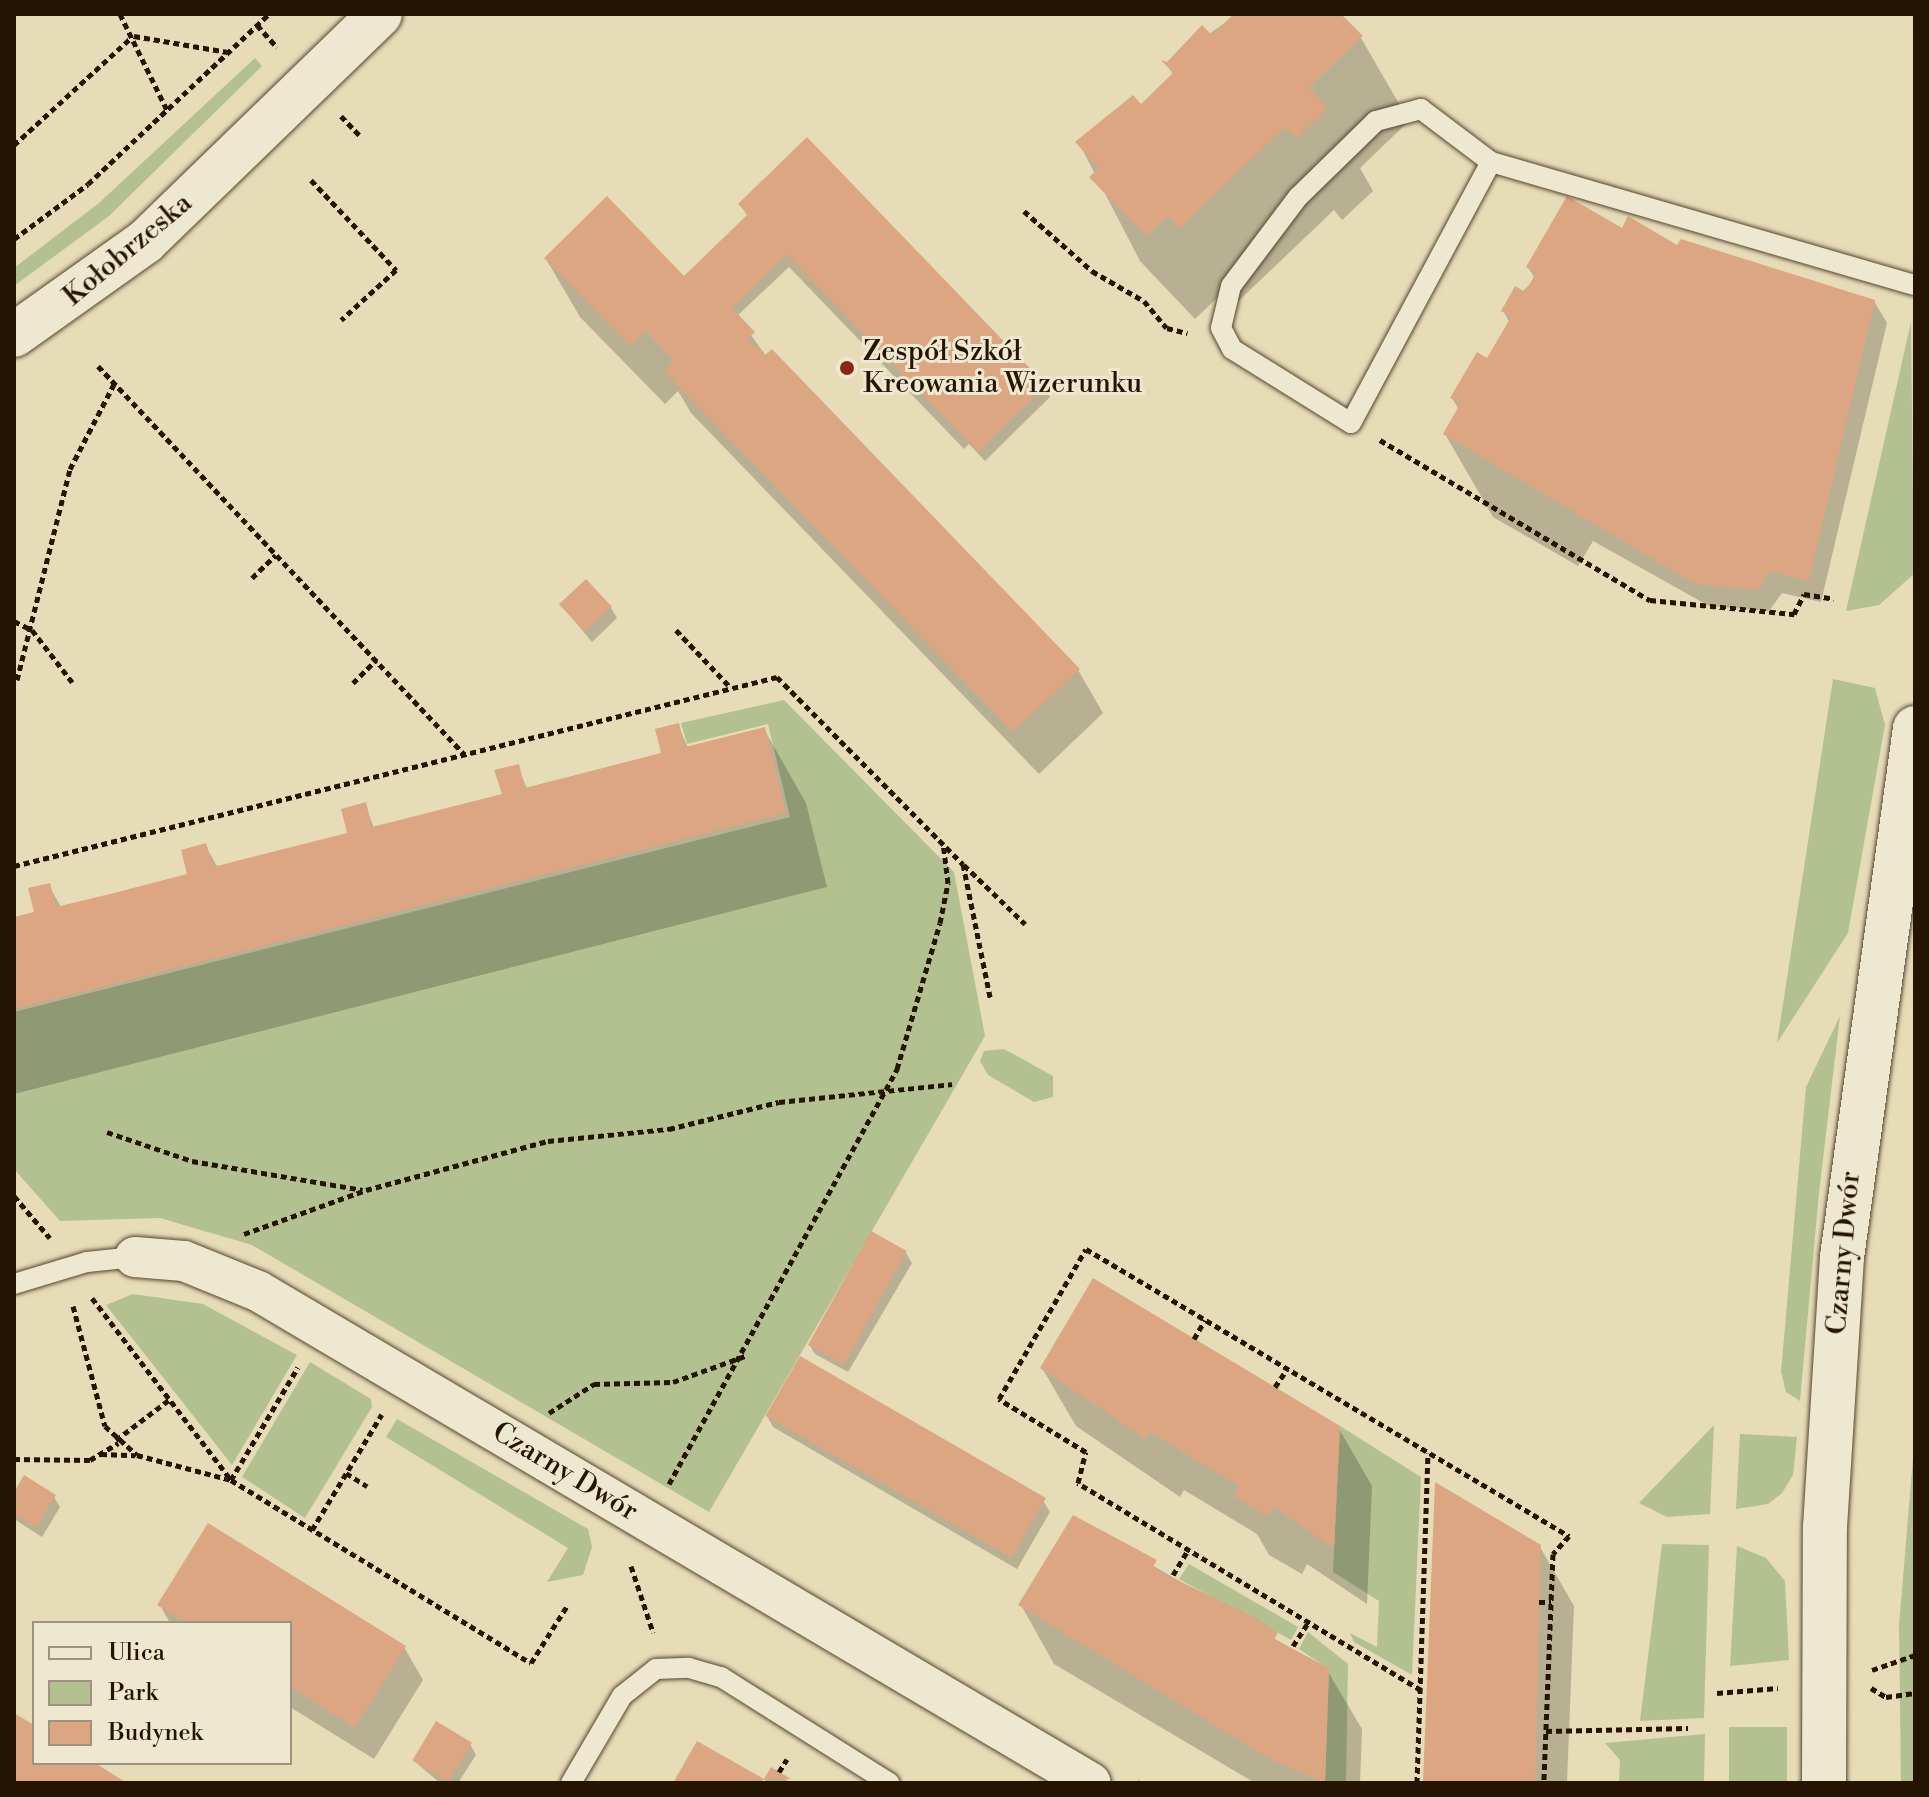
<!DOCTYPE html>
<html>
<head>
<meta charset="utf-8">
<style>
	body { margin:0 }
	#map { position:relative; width:1929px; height:1797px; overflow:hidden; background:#e7dcb8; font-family:"Libre Bodoni",serif }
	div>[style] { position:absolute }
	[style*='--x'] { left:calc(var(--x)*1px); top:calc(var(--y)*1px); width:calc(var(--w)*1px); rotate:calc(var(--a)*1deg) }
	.green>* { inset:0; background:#b3c191; transform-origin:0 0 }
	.shadow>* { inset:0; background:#0003 }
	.building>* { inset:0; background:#dca683; transform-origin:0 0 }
	.path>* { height:5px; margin-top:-2.5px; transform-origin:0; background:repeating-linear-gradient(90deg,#251401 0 6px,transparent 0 10px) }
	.roads { filter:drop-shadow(0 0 2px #56462f) drop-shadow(0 0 2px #56462f) }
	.service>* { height:20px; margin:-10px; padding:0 10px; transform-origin:10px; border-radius:10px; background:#efe8d1 }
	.minor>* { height:40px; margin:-20px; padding:0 20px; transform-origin:20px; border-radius:20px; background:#efe8d1 }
	.tertiary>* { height:44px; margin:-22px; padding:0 22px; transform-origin:22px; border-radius:22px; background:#efe8d1 }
	.secondary>* { height:44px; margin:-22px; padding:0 22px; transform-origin:22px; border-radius:22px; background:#efe8d1 }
	.dots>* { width:22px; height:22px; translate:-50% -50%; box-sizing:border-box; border:4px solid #efe8d1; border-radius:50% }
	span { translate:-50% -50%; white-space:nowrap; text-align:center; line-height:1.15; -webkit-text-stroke:6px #efe8d1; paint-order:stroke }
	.street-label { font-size:28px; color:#251401 }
	.poi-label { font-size:28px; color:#251401 }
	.left { translate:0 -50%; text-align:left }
	.frame { position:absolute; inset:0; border:16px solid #251401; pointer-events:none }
	.legend { position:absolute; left:32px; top:1621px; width:260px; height:144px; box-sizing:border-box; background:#efe8d1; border:2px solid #9e937e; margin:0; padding:10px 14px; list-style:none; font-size:24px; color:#251401 }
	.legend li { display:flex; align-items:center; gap:16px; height:40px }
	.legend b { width:40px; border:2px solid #9e937e }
</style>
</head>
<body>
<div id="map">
	<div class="green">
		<div style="clip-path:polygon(255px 58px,262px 66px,109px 216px,14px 286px,14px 268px,99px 203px)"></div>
		<div style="clip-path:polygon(1911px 322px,1914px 574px,1879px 605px,1846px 611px)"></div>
		<div style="clip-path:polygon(1833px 679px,1875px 688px,1885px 725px,1848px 933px,1777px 1043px)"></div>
		<div style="clip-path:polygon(784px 700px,954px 872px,985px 1036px,709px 1512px,252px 1245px,160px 1218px,60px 1221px,14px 1169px,14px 1012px,790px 817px,768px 724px,687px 744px,681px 723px)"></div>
		<div style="clip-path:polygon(1840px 1016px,1819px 1193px,1800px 1401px,1786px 1392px,1781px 1372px,1806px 1087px)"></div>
		<div style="clip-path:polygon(1004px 1049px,1053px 1076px,1053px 1097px,1034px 1102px,988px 1075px,980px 1061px,984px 1051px)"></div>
		<div style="clip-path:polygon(133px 1294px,203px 1304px,297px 1355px,232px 1465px,106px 1305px)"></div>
		<div style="clip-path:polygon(310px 1362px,371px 1399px,372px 1407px,305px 1518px,242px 1477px)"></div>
		<div style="clip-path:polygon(397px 1419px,588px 1529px,592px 1547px,583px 1575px,547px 1582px,568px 1548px,386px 1437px)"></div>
		<div style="clip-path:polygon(1714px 1425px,1710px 1514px,1667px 1517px,1639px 1503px)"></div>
		<div style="clip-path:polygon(1340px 1426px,1421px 1477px,1412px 1675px,1354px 1642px,1350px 1633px,1377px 1647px,1379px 1601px,1333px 1572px)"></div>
		<div style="clip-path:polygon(1740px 1434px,1797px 1437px,1793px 1475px,1782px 1493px,1768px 1504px,1736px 1509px)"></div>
		<div style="clip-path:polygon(1915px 1434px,1915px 1783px,1901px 1783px,1899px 1626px)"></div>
		<div style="clip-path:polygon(1662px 1544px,1709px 1545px,1704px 1718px,1640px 1721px)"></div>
		<div style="clip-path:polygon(1737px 1546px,1766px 1558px,1785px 1581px,1789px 1660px,1730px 1666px)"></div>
		<div style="clip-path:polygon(1189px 1564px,1298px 1627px,1291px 1640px,1179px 1579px)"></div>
		<div style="clip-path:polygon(1308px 1632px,1348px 1664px,1346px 1783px,1325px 1783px,1329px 1669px,1299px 1649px)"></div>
		<div style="left:1787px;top:1727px;width:56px;height:58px;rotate:90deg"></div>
		<div style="clip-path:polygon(1705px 1734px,1704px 1783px,1619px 1783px,1620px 1760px,1605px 1743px)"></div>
	</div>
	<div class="shadow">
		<div style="clip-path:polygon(1237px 14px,1339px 14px,1361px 38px,1409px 121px,1360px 168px,1373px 191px,1342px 220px,1334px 210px,1228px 311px,1217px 298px,1195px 319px,1140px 261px,1081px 147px,1140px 106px,1173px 75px,1167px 64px)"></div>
		<div style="clip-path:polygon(740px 204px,1044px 386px,1050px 397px,985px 461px,969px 444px,964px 449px,789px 267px,737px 316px,767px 357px,1078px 670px,1103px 713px,1039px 774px,691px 413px,678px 391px,665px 404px,580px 317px,546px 259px,684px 279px,748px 217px)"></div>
		<div style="clip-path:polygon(1623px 231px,1874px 301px,1887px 323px,1821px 602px,1782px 593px,1769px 611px,1709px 606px,1593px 541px,1578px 566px,1493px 517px,1445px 434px,1459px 410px,1452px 398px,1488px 360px,1510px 323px,1503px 311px,1535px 279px,1528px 267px)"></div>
		<div style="clip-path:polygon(562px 606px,611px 608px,617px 618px,592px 642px)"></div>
		<div style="clip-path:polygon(678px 725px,688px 748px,764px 729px,806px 803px,827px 887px,14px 1094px,14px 919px,36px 913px,49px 886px,61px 907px,190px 875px,205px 845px,218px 868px,351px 834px,365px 804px,374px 828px,504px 795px,518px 767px,527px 789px,664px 754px)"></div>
		<div style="clip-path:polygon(906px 1253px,912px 1263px,848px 1372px,815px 1354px,809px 1344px)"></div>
		<div style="clip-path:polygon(1042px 1368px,1338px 1427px,1372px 1486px,1367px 1604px,1307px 1564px,1302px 1574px,1269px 1555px,1257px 1534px,1184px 1490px,1180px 1497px,1076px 1426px)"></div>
		<div style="clip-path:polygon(767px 1416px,1044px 1502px,1050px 1512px,1017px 1569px,773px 1427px)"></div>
		<div style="clip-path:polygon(14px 1496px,54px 1497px,60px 1507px,42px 1537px,14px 1519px)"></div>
		<div style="clip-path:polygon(1074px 1518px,1327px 1670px,1362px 1729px,1360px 1783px,1255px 1783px,1054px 1664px,1021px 1605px)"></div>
		<div style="clip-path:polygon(208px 1526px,404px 1647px,423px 1680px,374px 1759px,290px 1707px,290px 1623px,170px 1623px,160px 1605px)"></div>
		<div style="clip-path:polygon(1540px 1547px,1574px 1606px,1567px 1783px,1429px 1783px)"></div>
		<div style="clip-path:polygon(470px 1744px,476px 1755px,458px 1783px,440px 1783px,413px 1760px)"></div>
		<div style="clip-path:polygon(697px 1744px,765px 1782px,771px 1770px,791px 1783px,675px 1783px)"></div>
	</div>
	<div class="building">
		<div style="clip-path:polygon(1234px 14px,1341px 14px,1363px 36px,1309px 88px,1328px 108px,1297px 138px,1284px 128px,1179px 229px,1168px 216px,1146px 236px,1089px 177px,1099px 168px,1075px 142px,1133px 95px,1141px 104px,1173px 73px,1161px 60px,1167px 62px,1202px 25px,1212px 35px)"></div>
		<div style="clip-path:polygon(807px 137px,1046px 385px,978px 452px,787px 254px,732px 308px,755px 332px,747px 340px,765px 355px,772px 349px,1080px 669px,1013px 732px,664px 371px,674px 361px,646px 331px,630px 346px,544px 258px,607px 196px,684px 276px,748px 214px,738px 204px)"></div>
		<div style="clip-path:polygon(1567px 196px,1622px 228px,1628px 216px,1677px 245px,1681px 239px,1875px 300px,1809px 581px,1769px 571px,1757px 590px,1695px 584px,1443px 434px,1460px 404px,1450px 398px,1477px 352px,1487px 358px,1511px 317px,1501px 311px,1515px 286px,1525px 292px,1536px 273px,1526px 267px)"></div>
		<div style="left:586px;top:579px;width:38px;height:37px;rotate:47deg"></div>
		<div style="clip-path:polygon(679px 723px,685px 747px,765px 727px,786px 813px,14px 1009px,14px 917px,34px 912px,28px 888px,50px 883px,56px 907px,114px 893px,187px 874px,181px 850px,206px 843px,213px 867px,347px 833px,341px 809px,366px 802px,372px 827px,502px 794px,494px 770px,519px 764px,525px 788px,661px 753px,655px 729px)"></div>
		<div style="left:871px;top:1231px;width:41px;height:130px;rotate:29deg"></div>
		<div style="clip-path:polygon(1093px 1278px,1340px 1426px,1334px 1548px,1273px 1507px,1268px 1517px,1233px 1496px,1239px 1486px,1150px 1432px,1146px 1439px,1040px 1368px)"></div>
		<div style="left:800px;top:1356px;width:284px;height:69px;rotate:30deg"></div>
		<div style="clip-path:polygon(24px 1475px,56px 1495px,36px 1528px,14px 1514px,14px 1492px)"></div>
		<div style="clip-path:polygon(1435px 1482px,1541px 1545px,1535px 1783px,1423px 1783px)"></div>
		<div style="clip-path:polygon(1073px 1515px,1157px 1560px,1153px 1567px,1163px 1573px,1256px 1618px,1278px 1633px,1274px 1639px,1329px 1668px,1325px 1783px,1268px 1758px,1018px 1605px)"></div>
		<div style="clip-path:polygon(208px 1523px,406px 1646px,355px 1728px,290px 1687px,290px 1623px,186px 1623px,157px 1605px)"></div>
		<div style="clip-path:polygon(14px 1713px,34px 1725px,34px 1763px,95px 1763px,127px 1783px,14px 1783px)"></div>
		<div style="left:436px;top:1721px;width:42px;height:46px;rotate:31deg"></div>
		<div style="clip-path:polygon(697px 1741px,764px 1779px,771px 1767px,791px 1779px,673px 1783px)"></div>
	</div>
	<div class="path">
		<div style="--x:120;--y:14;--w:107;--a:63.9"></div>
		<div style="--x:257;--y:25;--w:30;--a:48"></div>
		<div style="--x:134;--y:36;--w:95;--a:9.7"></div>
		<div style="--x:341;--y:116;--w:28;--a:46"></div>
		<div style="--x:14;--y:145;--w:161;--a:-42.5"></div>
		<div style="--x:311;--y:180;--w:124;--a:46.6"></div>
		<div style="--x:396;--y:270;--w:74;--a:137.7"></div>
		<div style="--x:1024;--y:211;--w:91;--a:41.4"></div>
		<div style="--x:1092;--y:271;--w:60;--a:30"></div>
		<div style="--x:1144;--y:301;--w:35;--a:50"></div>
		<div style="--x:1167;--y:328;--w:21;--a:14"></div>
		<div style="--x:14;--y:239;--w:92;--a:-36.6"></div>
		<div style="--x:88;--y:184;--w:248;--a:-43.2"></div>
		<div style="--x:98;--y:366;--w:533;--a:46.67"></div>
		<div style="--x:1380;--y:440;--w:314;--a:30.7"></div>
		<div style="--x:1650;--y:600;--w:145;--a:5.6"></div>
		<div style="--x:1794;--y:614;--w:22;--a:-63"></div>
		<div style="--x:1804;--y:594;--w:30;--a:9"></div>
		<div style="--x:252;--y:578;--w:33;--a:-44"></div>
		<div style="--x:14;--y:621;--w:20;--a:27"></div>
		<div style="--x:32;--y:630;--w:66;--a:52.4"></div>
		<div style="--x:676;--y:630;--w:80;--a:46.5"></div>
		<div style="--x:17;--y:680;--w:218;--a:-75.9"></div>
		<div style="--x:70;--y:469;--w:96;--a:-62.6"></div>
		<div style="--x:353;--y:683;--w:33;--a:-45"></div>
		<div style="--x:964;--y:865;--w:85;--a:44"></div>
		<div style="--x:14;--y:866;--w:786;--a:-13.91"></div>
		<div style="--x:777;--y:677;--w:264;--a:45.2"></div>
		<div style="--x:963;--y:864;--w:136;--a:78.5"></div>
		<div style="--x:107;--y:1132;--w:90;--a:18.8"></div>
		<div style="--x:192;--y:1161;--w:173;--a:9.6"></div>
		<div style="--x:14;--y:1196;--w:55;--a:49.4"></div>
		<div style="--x:244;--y:1234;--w:130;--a:-19.8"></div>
		<div style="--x:366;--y:1190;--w:188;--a:-15.1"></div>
		<div style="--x:548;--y:1141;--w:122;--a:-5.7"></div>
		<div style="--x:669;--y:1129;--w:113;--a:-13.8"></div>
		<div style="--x:779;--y:1102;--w:174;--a:-5.9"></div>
		<div style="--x:92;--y:1298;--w:229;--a:52.6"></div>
		<div style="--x:231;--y:1480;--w:351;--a:31.4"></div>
		<div style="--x:531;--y:1663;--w:67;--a:-57.7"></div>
		<div style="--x:73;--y:1306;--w:124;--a:75.1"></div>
		<div style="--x:105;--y:1426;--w:43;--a:42.2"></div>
		<div style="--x:137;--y:1455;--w:97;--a:14.9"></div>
		<div style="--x:231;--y:1480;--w:131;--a:-59.3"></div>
		<div style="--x:1194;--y:1339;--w:22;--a:-60"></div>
		<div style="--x:1275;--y:1387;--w:22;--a:-56"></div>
		<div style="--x:549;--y:1413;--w:54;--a:-32.8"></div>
		<div style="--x:594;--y:1384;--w:79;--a:-1.5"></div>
		<div style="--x:673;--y:1382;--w:77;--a:-19.9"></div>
		<div style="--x:116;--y:1440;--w:68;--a:-37.2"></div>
		<div style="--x:101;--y:1454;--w:34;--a:2"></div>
		<div style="--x:14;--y:1459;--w:76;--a:0.8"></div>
		<div style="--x:90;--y:1460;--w:33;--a:-31"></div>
		<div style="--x:346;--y:1473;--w:25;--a:32"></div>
		<div style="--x:669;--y:1484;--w:474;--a:-61.2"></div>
		<div style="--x:897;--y:1069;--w:152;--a:-73.6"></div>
		<div style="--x:940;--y:923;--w:41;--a:-78.7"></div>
		<div style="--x:948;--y:883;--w:39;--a:-97"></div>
		<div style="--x:312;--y:1530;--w:135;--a:-58.9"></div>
		<div style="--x:631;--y:1566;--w:70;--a:71.6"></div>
		<div style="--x:1173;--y:1575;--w:29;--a:-59"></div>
		<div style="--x:1539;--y:1602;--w:12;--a:0"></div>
		<div style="--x:1293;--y:1646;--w:27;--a:-57"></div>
		<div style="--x:1872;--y:1670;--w:46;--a:-19.2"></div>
		<div style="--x:1871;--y:1688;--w:17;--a:31"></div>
		<div style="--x:1886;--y:1697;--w:29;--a:-8"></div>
		<div style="--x:1421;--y:1690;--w:401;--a:-148.9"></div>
		<div style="--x:1078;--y:1483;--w:32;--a:-76"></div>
		<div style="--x:1086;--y:1452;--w:102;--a:-148.7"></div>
		<div style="--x:999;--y:1399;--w:173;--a:-59.9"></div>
		<div style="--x:1086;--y:1249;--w:562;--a:30.72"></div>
		<div style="--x:1569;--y:1536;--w:24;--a:132"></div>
		<div style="--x:1553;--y:1554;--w:229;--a:92.3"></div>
		<div style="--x:1717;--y:1693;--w:61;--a:-4.7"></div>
		<div style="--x:1546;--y:1731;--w:142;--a:-1.2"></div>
		<div style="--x:779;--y:1772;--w:15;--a:-58"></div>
		<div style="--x:1140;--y:1783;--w:2;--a:-63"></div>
		<div style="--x:1417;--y:1783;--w:330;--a:-88.1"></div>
	</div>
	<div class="roads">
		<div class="service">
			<div style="--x:1491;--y:162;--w:88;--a:-142.9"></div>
			<div style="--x:1421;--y:109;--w:47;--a:165.1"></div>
			<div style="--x:1376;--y:121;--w:109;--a:135.7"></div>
			<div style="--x:1298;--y:197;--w:111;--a:127"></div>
			<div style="--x:1231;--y:286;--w:43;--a:103.4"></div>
			<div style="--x:1221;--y:328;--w:24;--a:62"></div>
			<div style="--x:1232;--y:349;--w:140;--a:31.9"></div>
			<div style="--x:1351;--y:423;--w:296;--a:-61.8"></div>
			<div style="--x:1491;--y:162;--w:441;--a:16.2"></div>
			<div style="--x:14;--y:1284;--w:76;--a:-16.8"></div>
			<div style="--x:87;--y:1262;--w:48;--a:-5.9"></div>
			<div style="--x:571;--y:1783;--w:101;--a:-59.6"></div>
			<div style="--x:622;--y:1696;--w:43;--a:-38.5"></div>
			<div style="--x:656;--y:1669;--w:33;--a:-2"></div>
			<div style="--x:689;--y:1668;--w:33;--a:16"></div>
			<div style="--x:721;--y:1677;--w:199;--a:32.2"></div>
		</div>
		<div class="minor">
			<div style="--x:135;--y:1257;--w:49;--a:4.7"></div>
			<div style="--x:184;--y:1261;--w:80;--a:22.1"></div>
			<div style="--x:258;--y:1291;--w:967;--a:30.57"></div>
		</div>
		<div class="tertiary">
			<div style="--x:14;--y:335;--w:161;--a:-35.4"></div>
			<div style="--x:145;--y:242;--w:327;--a:-44.1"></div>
		</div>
		<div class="secondary">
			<div style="--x:1824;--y:1783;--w:256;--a:-89.8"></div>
			<div style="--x:1825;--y:1527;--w:271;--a:-86.4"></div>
			<div style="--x:1842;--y:1257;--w:534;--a:-82.14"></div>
		</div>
	</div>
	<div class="dots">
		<div style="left:847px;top:368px;background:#8f2418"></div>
	</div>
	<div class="street-label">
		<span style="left:128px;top:250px;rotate:-40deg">Kołobrzeska</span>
		<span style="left:1844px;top:1253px;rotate:-85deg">Czarny Dwór</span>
		<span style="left:565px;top:1472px;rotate:31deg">Czarny Dwór</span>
	</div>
	<div class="poi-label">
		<span class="left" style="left:863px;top:368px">Zespół Szkół<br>Kreowania Wizerunku</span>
	</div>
	<div class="frame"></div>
	<ul class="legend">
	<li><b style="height:10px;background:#efe8d1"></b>Ulica</li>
	<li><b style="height:22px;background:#b3c191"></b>Park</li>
	<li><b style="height:22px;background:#dca683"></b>Budynek</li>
	</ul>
</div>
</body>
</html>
